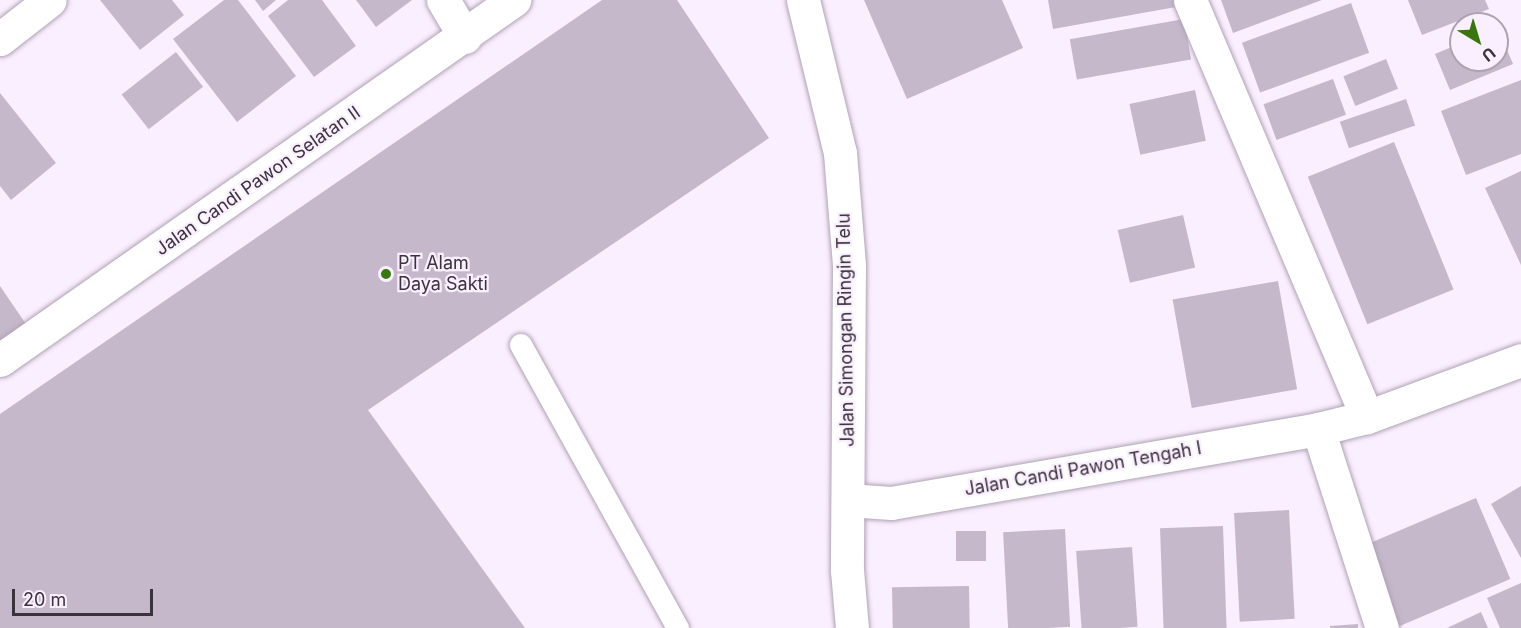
<!DOCTYPE html>
<html>
<head>
<meta charset="utf-8">
<style>
	body { margin:0 }
	#map { position:relative; width:1521px; height:628px; overflow:hidden; background:#faeffe; font-family:Inter,sans-serif }
	div>[style] { position:absolute }
	[style*='--x'] { left:calc(var(--x)*1px); top:calc(var(--y)*1px); width:calc(var(--w)*1px); rotate:calc(var(--a)*1deg) }
	.building>* { inset:0; background:#c5b8ca; transform-origin:0 0 }
	.roads { filter:drop-shadow(0 0 2px #afa2b4) drop-shadow(0 0 2px #afa2b4) }
	.lane>* { height:22px; margin:-11px; padding:0 11px; transform-origin:11px; border-radius:11px; background:#fff }
	.street>* { height:33px; margin:-16.5px; padding:0 16.5px; transform-origin:16.5px; border-radius:16.5px; background:#fff }
	.dots>* { width:16px; height:16px; translate:-50% -50%; box-sizing:border-box; border:3px solid #faeffe; border-radius:50% }
	span { translate:-50% -50%; white-space:nowrap; text-align:center; line-height:1.15; -webkit-text-stroke:4.5px #faeffe; paint-order:stroke }
	.street-label { font-size:18px; color:#39333b }
	.poi-label { font-size:18px; color:#39333b }
	.left { translate:0 -50%; text-align:left }
	.north { position:absolute; left:1449px; top:12px; width:60px; height:60px; box-sizing:border-box; background:#faeffe; border:2px solid #ada4b0; border-radius:50%; rotate:142deg; font-size:16px; font-weight:700; line-height:24px; text-align:center; color:#39333b }
	.north::after { content:''; display:block; margin:auto; width:21px; height:27px; background:#39760e; clip-path:polygon(50% 0,100% 100%,50% 72%,0 100%) }
	.scale { position:absolute; left:12px; top:589px; width:141px; height:27px; box-sizing:border-box; border:3px solid #39333b; border-top:0; padding-left:8px; font-size:18px; line-height:21px; white-space:nowrap; color:#39333b; -webkit-text-stroke:4px #faeffe; paint-order:stroke }
</style>
</head>
<body>
<div id="map">
	<div class="building">
		<div style="clip-path:polygon(100px 0,172px 0,184px 15px,140px 50px)"></div>
		<div style="clip-path:polygon(224px 0,238px 0,296px 76px,237px 122px,173px 39px)"></div>
		<div style="clip-path:polygon(255px 0,276px 0,263px 11px)"></div>
		<div style="clip-path:polygon(288px 0,322px 0,356px 46px,314px 77px,268px 16px)"></div>
		<div style="clip-path:polygon(356px 0,412px 0,376px 27px)"></div>
		<div style="clip-path:polygon(602px 0,677px 0,769px 138px,368px 410px,525px 628px,0 628px,0 414px)"></div>
		<div style="clip-path:polygon(864px 0,1002px 0,1023px 48px,907px 99px)"></div>
		<div style="clip-path:polygon(1048px 0,1174px 0,1176px 7px,1053px 29px)"></div>
		<div style="clip-path:polygon(1221px 0,1322px 0,1233px 33px)"></div>
		<div style="clip-path:polygon(1408px 0,1485px 0,1489px 9px,1422px 35px)"></div>
		<div style="left:1351px;top:3px;width:53px;height:116px;rotate:70deg"></div>
		<div style="left:1184px;top:19px;width:41px;height:116px;rotate:80deg"></div>
		<div style="clip-path:polygon(1497px 26px,1513px 64px,1450px 90px,1435px 54px,1461px 43px,1461px 60px,1497px 60px)"></div>
		<div style="left:176px;top:52px;width:44px;height:69px;rotate:52deg"></div>
		<div style="left:1386px;top:59px;width:32px;height:46px;rotate:68deg"></div>
		<div style="left:1333px;top:79px;width:38px;height:74px;rotate:70deg"></div>
		<div style="clip-path:polygon(1521px 80px,1521px 154px,1466px 175px,1441px 111px)"></div>
		<div style="left:1195px;top:90px;width:52px;height:67px;rotate:78deg"></div>
		<div style="clip-path:polygon(0 93px,56px 163px,11px 200px,0 186px)"></div>
		<div style="left:1406px;top:99px;width:28px;height:70px;rotate:71deg"></div>
		<div style="left:1394px;top:142px;width:159px;height:93px;rotate:68deg"></div>
		<div style="clip-path:polygon(1521px 171px,1521px 265px,1485px 188px)"></div>
		<div style="left:1183px;top:215px;width:54px;height:67px;rotate:77deg"></div>
		<div style="left:1278px;top:281px;width:110px;height:107px;rotate:80deg"></div>
		<div style="clip-path:polygon(0 286px,28px 327px,0 346px)"></div>
		<div style="clip-path:polygon(1521px 486px,1521px 558px,1491px 504px)"></div>
		<div style="left:1476px;top:498px;width:88px;height:122px;rotate:67deg"></div>
		<div style="left:1289px;top:510px;width:109px;height:55px;rotate:87deg"></div>
		<div style="left:1223px;top:526px;width:102px;height:63px;rotate:88deg"></div>
		<div style="left:1065px;top:529px;width:98px;height:62px;rotate:87deg"></div>
		<div style="left:986px;top:531px;width:30px;height:30px;rotate:90deg"></div>
		<div style="left:1132px;top:547px;width:80px;height:56px;rotate:86deg"></div>
		<div style="clip-path:polygon(1521px 583px,1521px 628px,1500px 628px,1487px 598px)"></div>
		<div style="left:969px;top:586px;width:42px;height:77px;rotate:89deg"></div>
		<div style="clip-path:polygon(1481px 612px,1488px 628px,1447px 628px)"></div>
		<div style="clip-path:polygon(1358px 624px,1358px 628px,1330px 628px,1330px 626px)"></div>
	</div>
	<div class="roads">
		<div class="lane">
			<div style="--x:521;--y:345;--w:324;--a:61"></div>
		</div>
		<div class="street">
			<div style="--x:443;--y:0;--w:43;--a:59.3"></div>
			<div style="--x:803;--y:0;--w:157;--a:76.4"></div>
			<div style="--x:840;--y:153;--w:113;--a:85.4"></div>
			<div style="--x:849;--y:266;--w:304;--a:90.4"></div>
			<div style="--x:847;--y:570;--w:58;--a:85.1"></div>
			<div style="--x:1190;--y:0;--w:453;--a:67"></div>
			<div style="--x:0;--y:39;--w:63;--a:-38"></div>
			<div style="--x:0;--y:360;--w:628;--a:-35.01"></div>
			<div style="--x:1318;--y:429;--w:209;--a:72.2"></div>
			<div style="--x:848;--y:500;--w:43;--a:4"></div>
			<div style="--x:891;--y:503;--w:433;--a:-9.8"></div>
			<div style="--x:1318;--y:429;--w:50;--a:-13.8"></div>
			<div style="--x:1367;--y:417;--w:164;--a:-20.3"></div>
		</div>
	</div>
	<div class="dots">
		<div style="left:386px;top:274px;background:#39760e"></div>
	</div>
	<div class="street-label">
		<span style="left:258px;top:181px;rotate:-35deg">Jalan Candi Pawon Selatan II</span>
		<span style="left:846px;top:330px;rotate:-91deg">Jalan Simongan Ringin Telu</span>
		<span style="left:1083px;top:469px;rotate:-10deg">Jalan Candi Pawon Tengah I</span>
	</div>
	<div class="poi-label">
		<span class="left" style="left:398px;top:274px">PT Alam<br>Daya Sakti</span>
	</div>
	<div class="north">U</div>
	<div class="scale">20 m</div>
</div>
</body>
</html>
